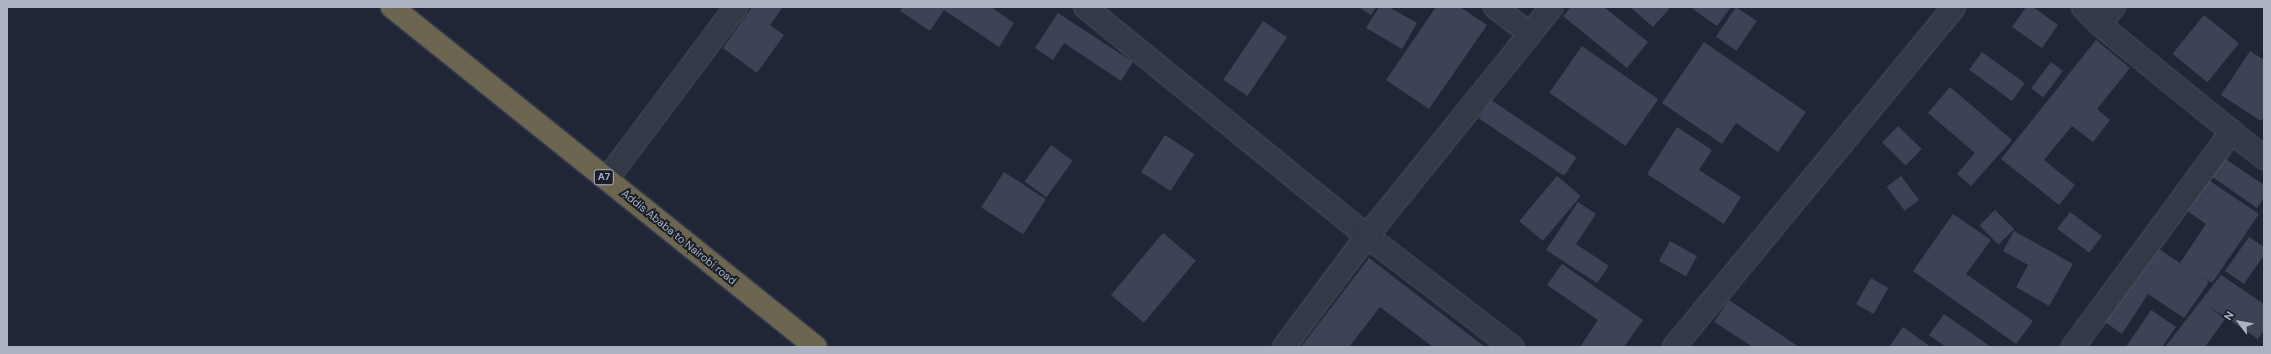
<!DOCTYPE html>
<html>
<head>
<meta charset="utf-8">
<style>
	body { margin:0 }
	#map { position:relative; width:2271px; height:354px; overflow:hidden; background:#202636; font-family:"DM Sans",sans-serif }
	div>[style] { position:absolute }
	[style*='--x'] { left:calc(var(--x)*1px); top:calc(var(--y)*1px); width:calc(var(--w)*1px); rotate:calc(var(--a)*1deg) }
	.building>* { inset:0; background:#3c4356; transform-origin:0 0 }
	.roads { filter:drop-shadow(0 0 1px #4e5361) drop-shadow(0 0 1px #4e5361) }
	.street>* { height:22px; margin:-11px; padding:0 11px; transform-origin:11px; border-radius:11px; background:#343947 }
	.highway>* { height:22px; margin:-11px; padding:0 11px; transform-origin:11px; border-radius:11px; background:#6c6651 }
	span { translate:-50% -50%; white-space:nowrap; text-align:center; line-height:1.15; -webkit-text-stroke:4px #191e2b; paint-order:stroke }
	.shield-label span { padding:1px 3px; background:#191e2b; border:1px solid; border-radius:3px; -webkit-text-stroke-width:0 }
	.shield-label { font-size:10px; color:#aeb3c3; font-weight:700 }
	.street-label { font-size:11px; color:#aeb3c3 }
	.frame { position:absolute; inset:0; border:8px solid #aeb3c3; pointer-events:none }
	.north { position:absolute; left:2219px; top:302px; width:40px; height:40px; -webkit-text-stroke:3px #191e2b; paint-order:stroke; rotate:302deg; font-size:11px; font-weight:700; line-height:16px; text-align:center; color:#aeb3c3 }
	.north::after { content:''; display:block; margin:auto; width:14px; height:18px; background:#aeb3c3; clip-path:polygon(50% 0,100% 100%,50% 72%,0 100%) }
</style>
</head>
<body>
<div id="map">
	<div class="building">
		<div style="clip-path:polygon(752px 7px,783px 7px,770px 25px,784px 35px,757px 73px,723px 48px)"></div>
		<div style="clip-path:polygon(902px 7px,991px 7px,1014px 23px,999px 47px,944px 10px,930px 31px,900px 11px)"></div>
		<div style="clip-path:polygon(1358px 7px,1376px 7px,1371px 15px)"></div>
		<div style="clip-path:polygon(1379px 7px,1389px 7px,1417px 23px,1402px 49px,1366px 28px)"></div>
		<div style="clip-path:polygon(1436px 7px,1460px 7px,1487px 25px,1429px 109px,1386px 80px)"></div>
		<div style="clip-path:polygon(1571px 7px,1604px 7px,1648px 42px,1627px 68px,1563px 16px)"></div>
		<div style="clip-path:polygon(1630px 7px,1667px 7px,1669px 9px,1653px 27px)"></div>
		<div style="clip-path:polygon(1694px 7px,1731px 7px,1717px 26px,1693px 9px)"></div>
		<div style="left:1736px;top:7px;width:25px;height:36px;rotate:34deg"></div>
		<div style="clip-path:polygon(2026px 7px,2033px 7px,2058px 25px,2042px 48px,2012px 27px)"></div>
		<div style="clip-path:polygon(1058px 13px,1133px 62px,1121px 81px,1064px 43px,1053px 60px,1035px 48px)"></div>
		<div style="left:2204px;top:15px;width:45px;height:50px;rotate:39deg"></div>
		<div style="left:1263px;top:21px;width:29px;height:71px;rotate:34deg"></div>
		<div style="clip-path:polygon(2096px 40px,2130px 68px,2097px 109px,2110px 120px,2093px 142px,2072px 126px,2044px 160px,2075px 185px,2059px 205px,2001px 159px)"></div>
		<div style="clip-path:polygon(1704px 42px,1806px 112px,1778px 152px,1736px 123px,1722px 144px,1662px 103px)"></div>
		<div style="left:1582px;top:46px;width:93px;height:57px;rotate:35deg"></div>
		<div style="clip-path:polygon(2250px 51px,2264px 60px,2264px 116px,2261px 121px,2221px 95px)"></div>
		<div style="left:1982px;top:52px;width:53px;height:22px;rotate:36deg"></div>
		<div style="left:2051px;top:62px;width:15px;height:33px;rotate:37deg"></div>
		<div style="clip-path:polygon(1950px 87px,2012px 140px,1971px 186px,1957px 174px,1975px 153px,1928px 113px)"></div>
		<div style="left:1491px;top:100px;width:103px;height:22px;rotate:34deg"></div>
		<div style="left:1898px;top:126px;width:33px;height:23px;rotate:44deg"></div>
		<div style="clip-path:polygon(1677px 127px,1712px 150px,1699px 170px,1741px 197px,1724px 224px,1647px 174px)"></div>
		<div style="left:1165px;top:135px;width:35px;height:44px;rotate:33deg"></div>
		<div style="left:1051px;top:145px;width:27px;height:45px;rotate:36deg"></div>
		<div style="clip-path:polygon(2224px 158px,2264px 185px,2264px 198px,2257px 208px,2211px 176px)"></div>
		<div style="left:1004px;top:172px;width:50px;height:42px;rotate:33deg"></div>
		<div style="left:1557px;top:176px;width:31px;height:59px;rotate:40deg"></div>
		<div style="left:1901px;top:176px;width:30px;height:18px;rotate:53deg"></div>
		<div style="clip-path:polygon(2207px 179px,2259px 214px,2212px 283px,2201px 276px,2209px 282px,2184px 318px,2148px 294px,2122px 334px,2101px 319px,2152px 244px,2180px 263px,2206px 224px,2186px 210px)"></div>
		<div style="clip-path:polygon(1578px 202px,1596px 214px,1576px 244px,1609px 266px,1597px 283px,1546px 250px)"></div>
		<div style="left:1995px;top:210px;width:27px;height:22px;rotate:45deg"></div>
		<div style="left:2070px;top:212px;width:40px;height:21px;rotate:37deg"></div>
		<div style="clip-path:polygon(1953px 214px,1991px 240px,1966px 274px,2033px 321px,2016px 344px,1913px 271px)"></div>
		<div style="clip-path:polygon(2014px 231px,2073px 264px,2049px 306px,2016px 287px,2028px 265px,2003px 251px)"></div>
		<div style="left:1163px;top:233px;width:43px;height:81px;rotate:40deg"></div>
		<div style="clip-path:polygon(2249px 237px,2264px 247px,2264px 255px,2244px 284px,2225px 271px)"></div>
		<div style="left:1670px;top:241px;width:31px;height:23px;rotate:29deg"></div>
		<div style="clip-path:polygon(1369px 258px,1485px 347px,1433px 347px,1380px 307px,1349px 347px,1301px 347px)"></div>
		<div style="clip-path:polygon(1562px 264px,1643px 320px,1624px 347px,1580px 347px,1598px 320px,1547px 285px)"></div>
		<div style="clip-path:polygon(2221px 275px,2264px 304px,2264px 330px,2258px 339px,2207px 305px,2225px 319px,2205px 347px,2165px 347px)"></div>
		<div style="left:1871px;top:278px;width:20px;height:30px;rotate:30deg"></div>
		<div style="clip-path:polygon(1729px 300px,1799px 347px,1753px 347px,1714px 322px)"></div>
		<div style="clip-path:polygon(2151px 310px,2176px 327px,2162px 347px,2126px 347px)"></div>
		<div style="clip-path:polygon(1944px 314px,1991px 347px,1946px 347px,1929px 335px)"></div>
		<div style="clip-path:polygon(1903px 327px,1931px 347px,1889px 347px)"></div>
	</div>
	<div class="roads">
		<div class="street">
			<div style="--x:1085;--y:7;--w:363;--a:39.1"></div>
			<div style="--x:1367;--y:236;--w:183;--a:37.4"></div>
			<div style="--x:1495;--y:7;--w:44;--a:37.6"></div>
			<div style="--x:2083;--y:7;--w:23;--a:47"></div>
			<div style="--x:2099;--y:24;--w:213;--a:39.1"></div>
			<div style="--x:2099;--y:24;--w:23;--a:-49"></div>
			<div style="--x:607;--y:179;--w:215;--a:-53.1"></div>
			<div style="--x:1284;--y:347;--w:139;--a:-53.2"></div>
			<div style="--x:1367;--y:236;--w:294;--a:-51.1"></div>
			<div style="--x:1674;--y:347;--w:440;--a:-50.5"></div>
			<div style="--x:2073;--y:347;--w:268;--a:-53.6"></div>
		</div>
		<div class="highway">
			<div style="--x:392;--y:7;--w:543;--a:38.73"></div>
		</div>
	</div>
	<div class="shield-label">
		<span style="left:604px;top:177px">A7</span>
	</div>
	<div class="street-label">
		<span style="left:679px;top:237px;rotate:39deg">Addis Ababa to Nairobi road</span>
	</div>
	<div class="frame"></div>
	<div class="north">N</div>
</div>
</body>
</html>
